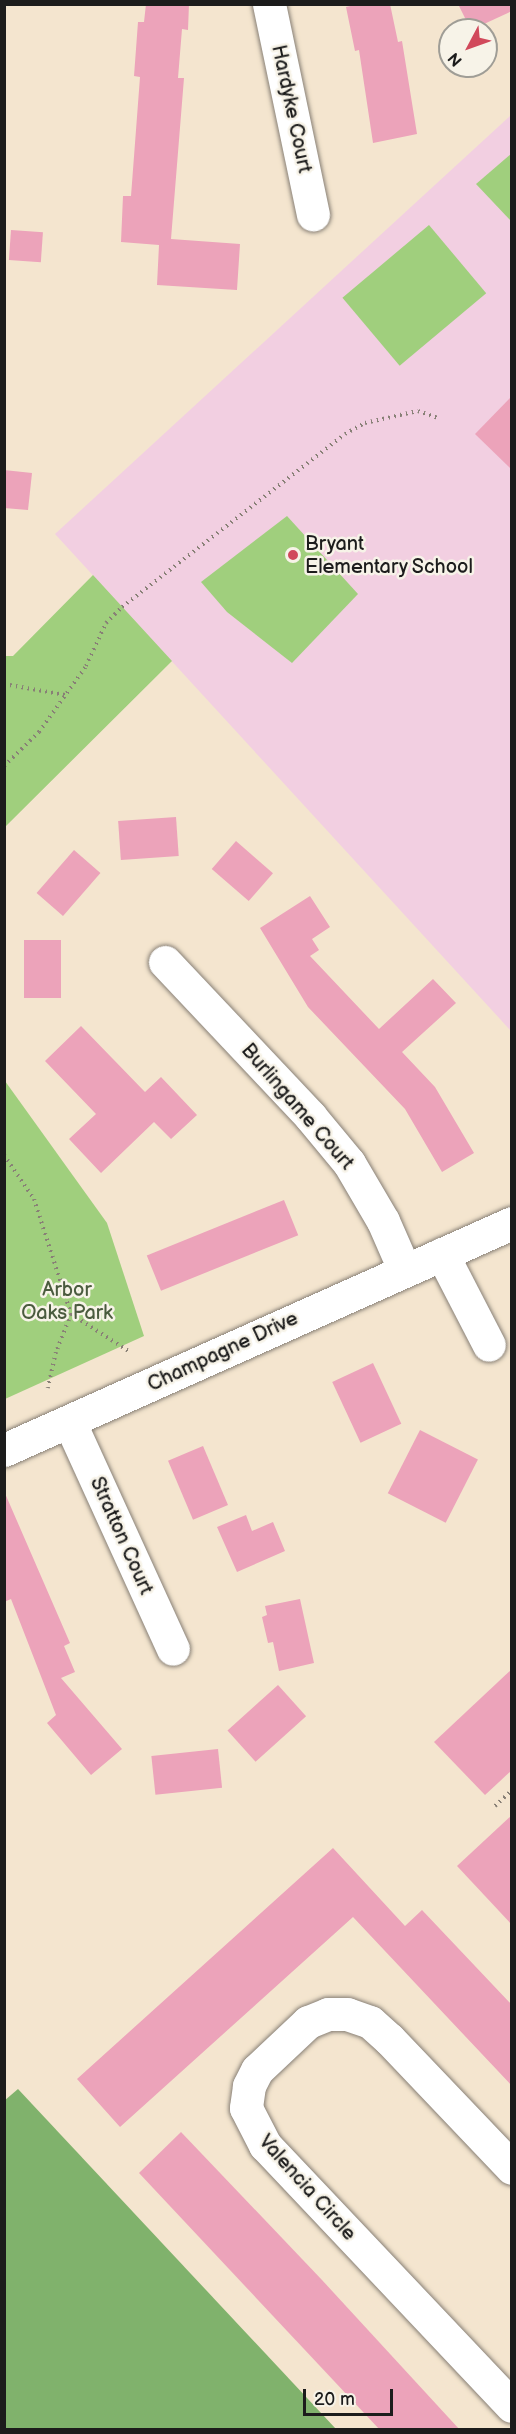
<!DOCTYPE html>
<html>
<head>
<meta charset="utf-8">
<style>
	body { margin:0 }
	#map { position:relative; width:516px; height:2434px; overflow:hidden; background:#f4e5cf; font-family:"Balsamiq Sans",sans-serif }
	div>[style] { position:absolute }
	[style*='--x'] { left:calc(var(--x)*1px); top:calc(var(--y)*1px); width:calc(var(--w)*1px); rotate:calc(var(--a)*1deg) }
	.built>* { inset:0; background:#f2cfe1 }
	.green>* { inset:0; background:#a0cf7d; transform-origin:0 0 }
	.forest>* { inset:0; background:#80b26c }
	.building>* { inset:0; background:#eca3ba; transform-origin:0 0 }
	.path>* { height:4px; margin-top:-2px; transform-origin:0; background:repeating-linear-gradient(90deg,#888076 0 1.5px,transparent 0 6px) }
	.roads { filter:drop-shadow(0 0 2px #888076) drop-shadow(0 0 2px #888076) }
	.street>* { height:33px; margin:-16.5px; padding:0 16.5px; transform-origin:16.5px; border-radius:16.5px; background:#fff }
	.dots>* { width:16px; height:16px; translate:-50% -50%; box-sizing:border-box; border:3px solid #f7f3e8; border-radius:50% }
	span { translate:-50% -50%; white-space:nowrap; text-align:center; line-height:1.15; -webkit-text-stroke:5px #f7f3e8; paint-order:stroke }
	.street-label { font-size:20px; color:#1c1c1c }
	.poi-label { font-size:20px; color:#1c1c1c }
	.left { translate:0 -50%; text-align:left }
	.park-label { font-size:20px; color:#4a5b3e }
	.frame { position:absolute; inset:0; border:6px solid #1c1c1c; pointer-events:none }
	.north { position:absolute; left:438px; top:18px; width:60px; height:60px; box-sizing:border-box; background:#f7f3e8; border:2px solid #9f9d96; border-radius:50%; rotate:229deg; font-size:16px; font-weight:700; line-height:24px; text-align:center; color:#1c1c1c }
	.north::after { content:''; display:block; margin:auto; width:21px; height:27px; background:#d1495b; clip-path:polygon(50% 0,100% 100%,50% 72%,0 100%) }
	.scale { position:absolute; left:303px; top:2389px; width:90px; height:27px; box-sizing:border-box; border:3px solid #1c1c1c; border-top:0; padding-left:8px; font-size:18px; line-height:21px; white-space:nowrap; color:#1c1c1c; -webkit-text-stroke:4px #f7f3e8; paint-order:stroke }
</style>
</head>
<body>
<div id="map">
	<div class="built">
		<div style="clip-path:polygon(511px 115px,511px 1031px,55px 534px)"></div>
	</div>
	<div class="green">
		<div style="clip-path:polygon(511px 154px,511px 221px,476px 184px)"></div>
		<div style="left:429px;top:225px;width:89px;height:113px;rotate:50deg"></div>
		<div style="clip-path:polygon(287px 516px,358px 594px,292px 663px,227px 612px,201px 582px)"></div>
		<div style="clip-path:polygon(93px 575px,172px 661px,5px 827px,5px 656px,13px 656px)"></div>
		<div style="clip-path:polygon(5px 1081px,107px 1223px,144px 1336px,5px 1399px)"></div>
	</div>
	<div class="forest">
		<div style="clip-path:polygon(18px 2089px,336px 2429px,5px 2429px,4px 2101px)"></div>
	</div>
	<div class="building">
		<div style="clip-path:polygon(146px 4px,189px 4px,188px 30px,182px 29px,178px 78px,184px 78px,171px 239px,240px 244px,237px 290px,157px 285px,159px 245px,121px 242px,123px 196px,131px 196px,140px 77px,134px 76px,138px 22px,144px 22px)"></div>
		<div style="clip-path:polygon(359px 4px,390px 4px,398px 42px,402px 41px,417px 134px,373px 143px,359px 50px,355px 51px,346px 7px)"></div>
		<div style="clip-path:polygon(458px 4px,512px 4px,512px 11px,471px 30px)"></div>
		<div style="left:11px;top:230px;width:32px;height:30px;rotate:4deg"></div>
		<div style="clip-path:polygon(512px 396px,512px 470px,475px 434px)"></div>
		<div style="clip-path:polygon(4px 470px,32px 473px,28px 510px,4px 508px)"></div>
		<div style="left:176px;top:817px;width:39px;height:58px;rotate:86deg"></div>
		<div style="left:236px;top:841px;width:49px;height:37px;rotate:41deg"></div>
		<div style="left:74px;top:850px;width:35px;height:57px;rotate:41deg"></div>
		<div style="clip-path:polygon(310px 896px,330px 927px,312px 939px,319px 950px,310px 956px,379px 1029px,433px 979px,456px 1003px,402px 1052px,435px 1087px,474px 1153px,442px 1172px,405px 1109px,308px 1007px,260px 928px)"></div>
		<div style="left:24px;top:940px;width:37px;height:58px"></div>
		<div style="clip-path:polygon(81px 1026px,145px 1092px,161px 1077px,197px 1115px,171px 1139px,154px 1122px,101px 1173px,69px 1139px,96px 1114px,45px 1061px)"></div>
		<div style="left:284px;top:1200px;width:38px;height:148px;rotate:68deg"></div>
		<div style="left:373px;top:1363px;width:67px;height:45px;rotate:65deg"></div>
		<div style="left:420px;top:1430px;width:65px;height:71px;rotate:27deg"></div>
		<div style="left:203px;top:1446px;width:64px;height:38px;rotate:67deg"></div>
		<div style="clip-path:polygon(4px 1491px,70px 1643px,64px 1646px,75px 1672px,61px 1678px,122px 1749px,91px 1775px,47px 1723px,56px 1715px,11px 1599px,4px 1602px)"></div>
		<div style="clip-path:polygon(246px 1515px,252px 1531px,273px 1522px,285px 1551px,237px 1572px,217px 1527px)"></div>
		<div style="clip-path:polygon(300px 1599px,314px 1663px,279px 1671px,273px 1642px,268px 1643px,262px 1617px,267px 1615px,265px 1606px)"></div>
		<div style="clip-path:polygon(512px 1669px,512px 1770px,485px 1795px,434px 1742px)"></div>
		<div style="left:278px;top:1685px;width:42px;height:68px;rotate:48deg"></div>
		<div style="left:218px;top:1749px;width:39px;height:67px;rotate:84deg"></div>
		<div style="clip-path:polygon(512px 1815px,512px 1925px,457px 1866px)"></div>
		<div style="clip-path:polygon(333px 1848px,405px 1926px,422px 1910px,512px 2005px,512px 2086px,353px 1917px,120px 2127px,77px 2079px)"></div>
		<div style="clip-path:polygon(181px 2132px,322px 2280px,460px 2430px,380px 2430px,139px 2173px)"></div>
	</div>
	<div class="path">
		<div style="--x:4;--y:684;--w:62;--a:10.2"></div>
		<div style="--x:4;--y:766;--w:49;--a:-44.2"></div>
		<div style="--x:39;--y:732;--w:81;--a:-54.5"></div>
		<div style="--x:86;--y:666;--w:47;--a:-65.1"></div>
		<div style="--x:106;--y:623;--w:23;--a:-45"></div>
		<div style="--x:122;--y:607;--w:282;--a:-37.8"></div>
		<div style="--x:345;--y:434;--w:23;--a:-29"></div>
		<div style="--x:365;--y:423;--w:54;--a:-12.8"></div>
		<div style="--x:418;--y:411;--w:21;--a:19"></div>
		<div style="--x:4;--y:1155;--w:53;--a:55.7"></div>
		<div style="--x:34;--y:1199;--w:121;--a:72.2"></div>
		<div style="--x:71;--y:1314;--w:41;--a:111.5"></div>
		<div style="--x:56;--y:1352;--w:37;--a:103"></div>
		<div style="--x:71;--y:1314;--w:70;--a:32.8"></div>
		<div style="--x:495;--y:1806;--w:23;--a:-43"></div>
	</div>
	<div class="roads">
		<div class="street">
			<div style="--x:269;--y:4;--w:215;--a:78.2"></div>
			<div style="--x:165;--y:962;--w:212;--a:46.7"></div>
			<div style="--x:310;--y:1116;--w:61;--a:50.3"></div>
			<div style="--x:349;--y:1163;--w:67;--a:59.6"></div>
			<div style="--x:383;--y:1221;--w:52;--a:66.4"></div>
			<div style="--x:442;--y:1254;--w:102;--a:62.7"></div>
			<div style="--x:70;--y:1423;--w:248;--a:65.5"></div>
			<div style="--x:4;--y:1450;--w:556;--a:-24.08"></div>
			<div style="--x:512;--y:2168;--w:178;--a:-133.6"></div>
			<div style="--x:389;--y:2039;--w:25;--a:-138"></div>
			<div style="--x:370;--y:2022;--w:24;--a:-161"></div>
			<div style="--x:347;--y:2014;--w:19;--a:180"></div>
			<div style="--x:328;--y:2014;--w:22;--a:158"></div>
			<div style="--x:308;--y:2022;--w:70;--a:136.7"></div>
			<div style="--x:257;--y:2070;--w:18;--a:117"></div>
			<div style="--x:249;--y:2086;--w:22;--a:98"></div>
			<div style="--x:246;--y:2108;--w:42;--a:62.8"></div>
			<div style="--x:265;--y:2145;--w:359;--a:46.6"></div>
		</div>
	</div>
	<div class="dots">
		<div style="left:293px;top:555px;background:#d1495b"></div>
	</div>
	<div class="street-label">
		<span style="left:291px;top:109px;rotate:78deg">Hardyke Court</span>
		<span style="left:297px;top:1107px;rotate:49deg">Burlingame Court</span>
		<span style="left:223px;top:1352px;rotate:-25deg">Champagne Drive</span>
		<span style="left:121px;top:1536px;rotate:66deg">Stratton Court</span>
		<span style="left:307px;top:2188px;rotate:48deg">Valencia Circle</span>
	</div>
	<div class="poi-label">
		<span class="left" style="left:305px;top:556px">Bryant<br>Elementary School</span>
	</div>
	<div class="park-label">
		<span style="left:67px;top:1302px">Arbor<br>Oaks Park</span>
	</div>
	<div class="frame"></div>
	<div class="north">N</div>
	<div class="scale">20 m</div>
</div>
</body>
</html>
